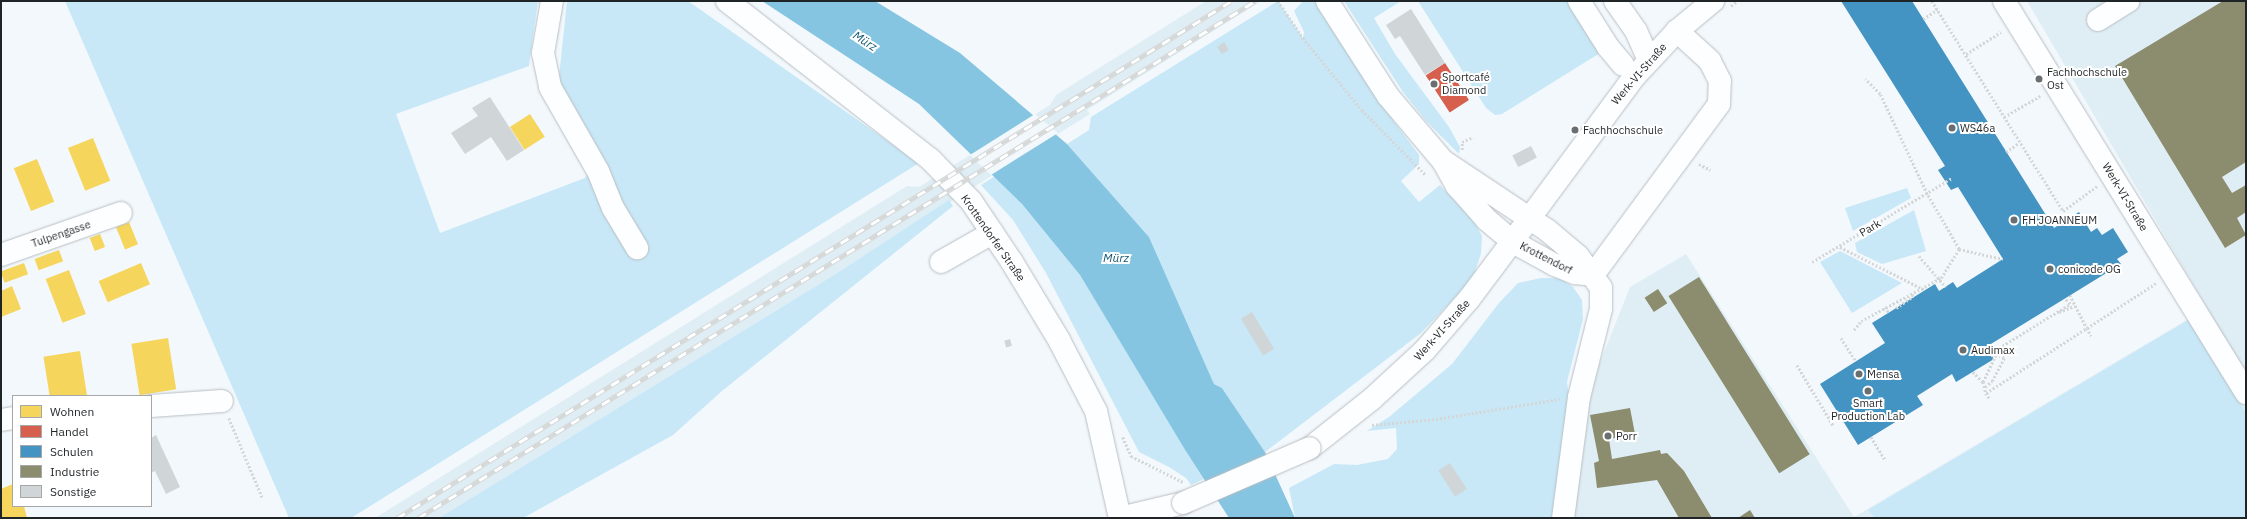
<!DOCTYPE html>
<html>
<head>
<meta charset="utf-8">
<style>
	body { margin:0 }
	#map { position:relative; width:2247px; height:519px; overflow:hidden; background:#f2f8fc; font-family:"IBM Plex Sans",sans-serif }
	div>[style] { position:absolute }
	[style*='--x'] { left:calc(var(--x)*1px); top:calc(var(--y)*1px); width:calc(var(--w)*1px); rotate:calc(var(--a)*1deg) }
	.built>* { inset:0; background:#dfeef5 }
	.green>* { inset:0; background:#c8e8f7 }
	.water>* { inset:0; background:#86c5e1 }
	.pier>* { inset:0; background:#f2f8fc }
	.homes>* { inset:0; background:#f6d55c; transform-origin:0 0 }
	.shops>* { inset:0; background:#d6604d; transform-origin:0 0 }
	.schools>* { inset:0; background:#4393c3 }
	.industry>* { inset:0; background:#8c8c6e; transform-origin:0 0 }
	.building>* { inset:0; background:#d0d5d8; transform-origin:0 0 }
	.path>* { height:2.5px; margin-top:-1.25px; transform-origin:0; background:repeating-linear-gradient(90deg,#d4d6d8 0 2px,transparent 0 4px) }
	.roads { filter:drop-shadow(0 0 1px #b9bec1) drop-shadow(0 0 1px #b9bec1) }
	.minor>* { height:22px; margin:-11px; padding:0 11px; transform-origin:11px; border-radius:11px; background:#fdfeff }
	.major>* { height:22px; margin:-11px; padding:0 11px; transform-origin:11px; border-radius:11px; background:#fdfeff }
	.rail>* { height:4.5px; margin-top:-2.25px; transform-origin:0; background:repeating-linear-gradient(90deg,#fff 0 9px,#d6d8d8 0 18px); box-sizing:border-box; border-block:1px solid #d6d8d8 }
	.path-bridge>* { height:2.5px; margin-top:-1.25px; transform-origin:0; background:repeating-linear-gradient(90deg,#d4d6d8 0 2px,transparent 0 4px) }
	.bridges { filter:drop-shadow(0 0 1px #b9bec1) drop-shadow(0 0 1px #b9bec1) }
	.major-bridge>* { height:22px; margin:-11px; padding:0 11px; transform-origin:11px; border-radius:11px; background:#fdfeff }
	.dots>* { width:11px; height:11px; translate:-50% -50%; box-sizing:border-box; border:2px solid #fff; border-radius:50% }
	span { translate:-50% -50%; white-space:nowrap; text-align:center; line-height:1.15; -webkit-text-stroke:4px #fff; paint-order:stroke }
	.poi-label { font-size:11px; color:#1f2426 }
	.left { translate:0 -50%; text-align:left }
	.street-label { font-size:11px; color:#1f2426 }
	.water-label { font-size:12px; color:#135974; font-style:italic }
	.frame { position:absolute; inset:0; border:2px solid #1f2426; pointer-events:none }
	.legend { position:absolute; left:12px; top:395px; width:140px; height:112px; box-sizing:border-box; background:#fff; border:1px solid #a5a7a8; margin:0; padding:5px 7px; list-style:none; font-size:12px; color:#1f2426 }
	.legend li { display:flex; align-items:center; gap:8px; height:20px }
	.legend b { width:20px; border:1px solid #a5a7a8 }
</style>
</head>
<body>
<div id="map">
	<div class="built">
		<div style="clip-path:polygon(1206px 1px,1261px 1px,1087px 110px,1090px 114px,842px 270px,439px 518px,375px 518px,907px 186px,919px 187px,1050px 105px,1056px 95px)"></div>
		<div style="clip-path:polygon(2027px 1px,2246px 1px,2246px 518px,1569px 518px,1586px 398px,1630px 287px,1686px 254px,1854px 517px,2207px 308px)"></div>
	</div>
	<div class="green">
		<div style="clip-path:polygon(65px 1px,538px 1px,529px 66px,396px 114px,440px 233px,585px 178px,595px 157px,558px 86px,567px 1px,688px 1px,919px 163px,351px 518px,289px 518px)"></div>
		<div style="clip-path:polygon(1278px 1px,1303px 38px,1304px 32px,1294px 11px,1303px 1px,1319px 1px,1378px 89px,1383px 107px,1419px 155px,1419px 164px,1401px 181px,1419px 202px,1440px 185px,1473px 220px,1482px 236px,1481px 254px,1472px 280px,1421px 333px,1265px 452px,1222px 388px,1214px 384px,1149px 237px,1067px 144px,1089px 130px,1091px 117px)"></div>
		<div style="clip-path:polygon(1344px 1px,1401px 1px,1374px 18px,1395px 54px,1449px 127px,1460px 147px,1459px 154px,1426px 121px,1403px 92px)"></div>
		<div style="clip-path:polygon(1418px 1px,1571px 1px,1600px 53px,1502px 114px,1495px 115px,1486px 108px)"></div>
		<div style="clip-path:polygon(995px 176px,1022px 204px,1080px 275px,1204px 479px,1191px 485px,1186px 478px,1169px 467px,1139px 452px,1046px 273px,1013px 220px,981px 185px)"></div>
		<div style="clip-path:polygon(1907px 188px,1911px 198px,1853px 231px,1845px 208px)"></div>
		<div style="clip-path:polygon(949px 200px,953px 206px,722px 391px,673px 435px,523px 518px,439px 518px,842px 270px)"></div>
		<div style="clip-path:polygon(1914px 210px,1926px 251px,1882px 264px,1857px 252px,1855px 243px)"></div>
		<div style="clip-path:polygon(1840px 251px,1902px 283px,1852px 313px,1820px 262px)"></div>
		<div style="clip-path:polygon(1541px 278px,1559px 278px,1573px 287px,1582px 300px,1583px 319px,1567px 382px,1568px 390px,1575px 392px,1558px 518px,1295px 518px,1289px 488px,1334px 464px,1357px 465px,1388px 459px,1397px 449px,1396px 428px,1367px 431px,1389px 417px,1452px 364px,1499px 303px,1518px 283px)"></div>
		<div style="clip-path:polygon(2190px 319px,2246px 413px,2246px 518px,1875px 518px,1868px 510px)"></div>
	</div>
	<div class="water">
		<div style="clip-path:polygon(762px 1px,875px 1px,960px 53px,1067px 144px,1149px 237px,1214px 384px,1222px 388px,1265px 452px,1295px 518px,1229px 518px,1184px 448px,1080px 275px,1022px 204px,919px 104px)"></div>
	</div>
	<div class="pier">
		<div style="clip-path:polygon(1035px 114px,1058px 133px,991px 175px,970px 155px)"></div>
	</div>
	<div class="homes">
		<div style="left:530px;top:114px;width:27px;height:24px;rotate:57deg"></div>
		<div style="left:93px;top:138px;width:46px;height:27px;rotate:68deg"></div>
		<div style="left:37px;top:159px;width:46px;height:25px;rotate:68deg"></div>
		<div style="left:129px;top:222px;width:24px;height:14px;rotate:68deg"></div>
		<div style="left:100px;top:234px;width:14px;height:11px;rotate:69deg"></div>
		<div style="left:59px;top:250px;width:12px;height:26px;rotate:70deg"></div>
		<div style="left:24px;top:263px;width:12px;height:25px;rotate:70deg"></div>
		<div style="left:141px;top:263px;width:23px;height:46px;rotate:67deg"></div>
		<div style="left:69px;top:270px;width:47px;height:25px;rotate:69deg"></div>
		<div style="clip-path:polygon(12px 286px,21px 309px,1px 317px,1px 291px)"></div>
		<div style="left:168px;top:338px;width:52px;height:37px;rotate:81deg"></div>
		<div style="left:80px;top:351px;width:46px;height:37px;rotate:81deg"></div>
		<div style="clip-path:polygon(13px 484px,13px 506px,24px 506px,27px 518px,1px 518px,1px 489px)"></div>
	</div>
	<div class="shops">
		<div style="left:1445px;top:63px;width:44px;height:23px;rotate:57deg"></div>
	</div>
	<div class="schools">
		<div style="clip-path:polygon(1841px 1px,1912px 1px,2054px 228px,2079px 212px,2091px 232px,2097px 228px,2102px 235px,2113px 228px,2128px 252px,2117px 259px,2121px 264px,1986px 347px,1994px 359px,1956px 382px,1952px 374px,1917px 396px,1923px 405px,1858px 445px,1820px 384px,1885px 343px,1872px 323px,1935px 284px,1939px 291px,1953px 282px,1957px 288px,2003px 259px,1958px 187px,1951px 190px,1938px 170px,1945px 166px)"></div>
	</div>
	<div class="industry">
		<div style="clip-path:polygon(2223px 1px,2246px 1px,2246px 162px,2222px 177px,2232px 193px,2246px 185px,2246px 212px,2237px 218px,2246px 235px,2225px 248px,2115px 66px)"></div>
		<div style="left:1699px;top:277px;width:209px;height:36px;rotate:58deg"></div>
		<div style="left:1658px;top:289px;width:17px;height:16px;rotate:57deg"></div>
		<div style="clip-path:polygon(1630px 408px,1635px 434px,1609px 439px,1612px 459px,1660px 450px,1661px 454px,1667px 453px,1684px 471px,1712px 518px,1679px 518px,1657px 480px,1597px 488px,1594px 463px,1599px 461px,1590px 415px)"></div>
		<div style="clip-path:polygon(1750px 510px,1755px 518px,1738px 518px)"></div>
	</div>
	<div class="building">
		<div style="clip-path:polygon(1411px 9px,1445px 63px,1425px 75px,1400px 36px,1395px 39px,1386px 25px)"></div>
		<div style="clip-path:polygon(1224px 42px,1229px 50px,1222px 54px,1217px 47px)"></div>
		<div style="clip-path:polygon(490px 97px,524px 150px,507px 161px,491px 137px,465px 154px,451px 133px,478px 116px,472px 108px)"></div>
		<div style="left:1531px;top:146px;width:13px;height:21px;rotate:63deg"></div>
		<div style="left:1252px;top:312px;width:43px;height:13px;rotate:59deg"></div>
		<div style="left:1010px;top:339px;width:7px;height:6px;rotate:74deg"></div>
		<div style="clip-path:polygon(156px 435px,180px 487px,166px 494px,155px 471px,151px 473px,151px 438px)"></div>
		<div style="left:1450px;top:463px;width:31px;height:14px;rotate:57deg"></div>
	</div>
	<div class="path">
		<div style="--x:1278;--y:1;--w:45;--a:56"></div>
		<div style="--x:1303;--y:38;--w:93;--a:50.7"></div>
		<div style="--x:1362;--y:110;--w:90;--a:45.5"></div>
		<div style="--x:1932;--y:1;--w:248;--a:58"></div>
		<div style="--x:2063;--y:211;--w:42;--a:-36.3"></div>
		<div style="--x:1731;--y:6;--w:8;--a:-40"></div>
		<div style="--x:1923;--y:19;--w:17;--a:-33"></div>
		<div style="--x:1966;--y:54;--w:41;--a:-32.2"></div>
		<div style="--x:2004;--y:117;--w:42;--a:-30.3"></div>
		<div style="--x:1462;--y:150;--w:8;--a:-90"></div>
		<div style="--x:1462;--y:142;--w:12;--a:-24"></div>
		<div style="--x:2006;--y:152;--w:16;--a:-35"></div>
		<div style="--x:1699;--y:164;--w:13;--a:27"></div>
		<div style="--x:1840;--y:247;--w:95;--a:26.8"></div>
		<div style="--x:1959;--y:249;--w:45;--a:12.8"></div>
		<div style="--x:1919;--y:256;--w:41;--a:48.9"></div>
		<div style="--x:1812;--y:262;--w:163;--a:-31"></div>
		<div style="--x:2070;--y:295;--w:37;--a:63"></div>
		<div style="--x:2087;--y:328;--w:82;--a:-33.1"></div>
		<div style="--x:1885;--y:307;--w:7;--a:56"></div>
		<div style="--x:1896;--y:308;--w:21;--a:-35"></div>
		<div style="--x:1913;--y:296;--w:3;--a:-135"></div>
		<div style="--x:2059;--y:312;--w:17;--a:-21"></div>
		<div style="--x:1854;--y:330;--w:11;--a:-52"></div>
		<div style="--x:1861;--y:321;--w:91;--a:-28.3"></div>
		<div style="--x:1941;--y:278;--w:34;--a:-58"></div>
		<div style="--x:1959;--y:249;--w:64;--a:-120.2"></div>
		<div style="--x:1927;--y:194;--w:110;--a:-115.2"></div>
		<div style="--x:1880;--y:94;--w:21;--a:-135"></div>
		<div style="--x:1841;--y:338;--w:27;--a:57"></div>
		<div style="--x:1797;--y:365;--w:70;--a:59"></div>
		<div style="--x:1973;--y:372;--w:14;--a:45"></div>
		<div style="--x:1983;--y:382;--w:11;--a:75"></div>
		<div style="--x:1986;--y:393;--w:120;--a:-32.8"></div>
		<div style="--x:2087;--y:328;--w:9;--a:63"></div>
		<div style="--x:1983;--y:382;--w:38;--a:-65"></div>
		<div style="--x:1999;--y:348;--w:84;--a:-31.8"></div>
		<div style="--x:2070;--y:304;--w:7;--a:-135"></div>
		<div style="--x:1985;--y:387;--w:9;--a:-41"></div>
		<div style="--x:1992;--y:381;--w:26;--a:-62"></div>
		<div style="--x:2004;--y:358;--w:5;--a:-158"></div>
		<div style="--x:1986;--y:393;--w:6;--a:59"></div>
		<div style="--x:229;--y:418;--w:86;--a:67.3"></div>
		<div style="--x:1372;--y:425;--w:64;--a:-5.4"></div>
		<div style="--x:1436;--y:419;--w:125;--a:-9.2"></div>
		<div style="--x:1123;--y:437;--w:21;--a:67"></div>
		<div style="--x:1131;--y:456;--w:58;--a:26.6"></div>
		<div style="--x:1871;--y:437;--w:28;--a:58"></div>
	</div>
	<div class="roads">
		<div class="minor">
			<div style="--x:552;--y:1;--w:53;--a:99.8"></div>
			<div style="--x:543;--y:53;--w:35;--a:78"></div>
			<div style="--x:550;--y:87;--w:97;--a:60.3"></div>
			<div style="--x:598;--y:171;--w:40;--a:68"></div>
			<div style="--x:613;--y:208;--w:47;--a:59"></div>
			<div style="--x:727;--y:1;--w:257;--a:37.9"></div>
			<div style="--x:930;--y:159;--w:59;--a:45.7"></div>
			<div style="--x:971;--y:201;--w:73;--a:56.1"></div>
			<div style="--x:1012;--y:262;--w:91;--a:58.9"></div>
			<div style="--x:1059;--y:340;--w:80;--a:62.5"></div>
			<div style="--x:1096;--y:411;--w:110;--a:77.4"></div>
			<div style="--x:1327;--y:1;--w:113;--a:57.3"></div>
			<div style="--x:1388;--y:96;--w:85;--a:49.8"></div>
			<div style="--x:1443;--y:161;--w:29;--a:61"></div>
			<div style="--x:1457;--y:186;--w:45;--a:48.6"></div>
			<div style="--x:1487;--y:220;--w:34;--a:40"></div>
			<div style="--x:1513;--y:242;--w:48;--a:28.7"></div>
			<div style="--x:1555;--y:265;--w:22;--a:22"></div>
			<div style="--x:1575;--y:273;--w:18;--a:6"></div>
			<div style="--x:1579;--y:1;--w:54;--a:57.8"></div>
			<div style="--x:1608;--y:47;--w:23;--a:50"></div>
			<div style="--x:1615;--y:1;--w:37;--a:55"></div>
			<div style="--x:1636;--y:31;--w:32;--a:66"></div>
			<div style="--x:2004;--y:1;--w:461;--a:58.3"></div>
			<div style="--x:2098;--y:20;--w:36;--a:-32"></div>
			<div style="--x:1443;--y:161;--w:125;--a:33.6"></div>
			<div style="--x:1547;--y:230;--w:40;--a:40"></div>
			<div style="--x:1578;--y:256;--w:39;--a:54"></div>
			<div style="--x:1601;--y:288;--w:21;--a:90"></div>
			<div style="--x:1601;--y:309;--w:91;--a:104"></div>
			<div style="--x:1579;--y:397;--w:122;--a:97.5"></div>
			<div style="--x:1529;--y:219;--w:178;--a:-53.5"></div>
			<div style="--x:1635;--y:76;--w:62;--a:-47"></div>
			<div style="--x:1677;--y:31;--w:47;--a:-39.8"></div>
			<div style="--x:1;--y:255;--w:127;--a:-19.3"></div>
			<div style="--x:941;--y:262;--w:59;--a:-29.6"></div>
			<div style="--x:1593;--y:275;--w:212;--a:-53.6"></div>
			<div style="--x:1719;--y:104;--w:23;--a:-88"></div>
			<div style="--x:1720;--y:81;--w:22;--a:-117"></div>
			<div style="--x:1710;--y:61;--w:45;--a:-137.7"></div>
			<div style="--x:151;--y:406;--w:71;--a:-4"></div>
			<div style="--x:1;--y:420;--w:12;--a:-9"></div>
		</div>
		<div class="major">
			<div style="--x:1310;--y:448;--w:80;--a:-38.4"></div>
			<div style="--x:1373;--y:398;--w:71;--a:-42.7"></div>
			<div style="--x:1425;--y:350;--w:67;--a:-49.2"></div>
			<div style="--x:1469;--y:299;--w:100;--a:-53.1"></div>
			<div style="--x:1120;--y:518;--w:65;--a:-13.4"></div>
		</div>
	</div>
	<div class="rail">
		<div style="--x:397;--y:518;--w:981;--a:-31.79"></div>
		<div style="--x:418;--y:518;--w:984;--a:-31.7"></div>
	</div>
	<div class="path-bridge">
		<div style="--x:1991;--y:355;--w:8;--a:7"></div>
	</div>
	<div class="bridges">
		<div class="major-bridge">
			<div style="--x:1183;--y:503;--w:138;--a:-23.4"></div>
		</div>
	</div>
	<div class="dots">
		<div style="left:2039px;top:79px;background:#696e71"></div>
		<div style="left:1434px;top:84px;background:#696e71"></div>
		<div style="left:1952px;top:128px;background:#696e71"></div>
		<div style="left:1575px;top:130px;background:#696e71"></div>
		<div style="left:2014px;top:220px;background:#696e71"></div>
		<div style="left:2050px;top:269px;background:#696e71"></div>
		<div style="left:1963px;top:350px;background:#696e71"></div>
		<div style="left:1859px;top:374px;background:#696e71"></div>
		<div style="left:1868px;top:391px;background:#696e71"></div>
		<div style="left:1608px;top:436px;background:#696e71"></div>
	</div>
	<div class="poi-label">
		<span class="left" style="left:2047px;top:79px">Fachhochschule<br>Ost</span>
		<span class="left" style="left:1442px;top:84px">Sportcafé<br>Diamond</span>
		<span class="left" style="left:1960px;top:128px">WS46a</span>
		<span class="left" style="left:1583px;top:130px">Fachhochschule</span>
		<span class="left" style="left:2022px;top:220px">FH JOANNEUM</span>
		<span class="left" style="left:2058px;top:269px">conicode OG</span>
		<span class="left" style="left:1971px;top:350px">Audimax</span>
		<span class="left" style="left:1867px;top:374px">Mensa</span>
		<span style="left:1868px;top:410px">Smart<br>Production Lab</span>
		<span class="left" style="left:1616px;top:436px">Porr</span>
	</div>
	<div class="street-label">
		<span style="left:1639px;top:74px;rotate:-49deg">Werk-VI-Straße</span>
		<span style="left:2125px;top:197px;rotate:59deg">Werk-VI-Straße</span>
		<span style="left:1870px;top:228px;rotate:-31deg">Park</span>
		<span style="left:61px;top:234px;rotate:-19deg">Tulpengasse</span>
		<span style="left:993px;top:238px;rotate:55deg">Krottendorfer Straße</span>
		<span style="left:1546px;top:258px;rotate:27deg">Krottendorf</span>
		<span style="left:1442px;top:330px;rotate:-48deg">Werk-VI-Straße</span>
	</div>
	<div class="water-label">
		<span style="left:865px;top:41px;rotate:33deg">Mürz</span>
		<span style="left:1116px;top:258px">Mürz</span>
	</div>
	<div class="frame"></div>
	<ul class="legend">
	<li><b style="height:11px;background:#f6d55c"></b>Wohnen</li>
	<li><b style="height:11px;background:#d6604d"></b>Handel</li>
	<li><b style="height:11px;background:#4393c3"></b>Schulen</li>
	<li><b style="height:11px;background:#8c8c6e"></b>Industrie</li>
	<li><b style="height:11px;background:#d0d5d8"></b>Sonstige</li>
	</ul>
</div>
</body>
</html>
